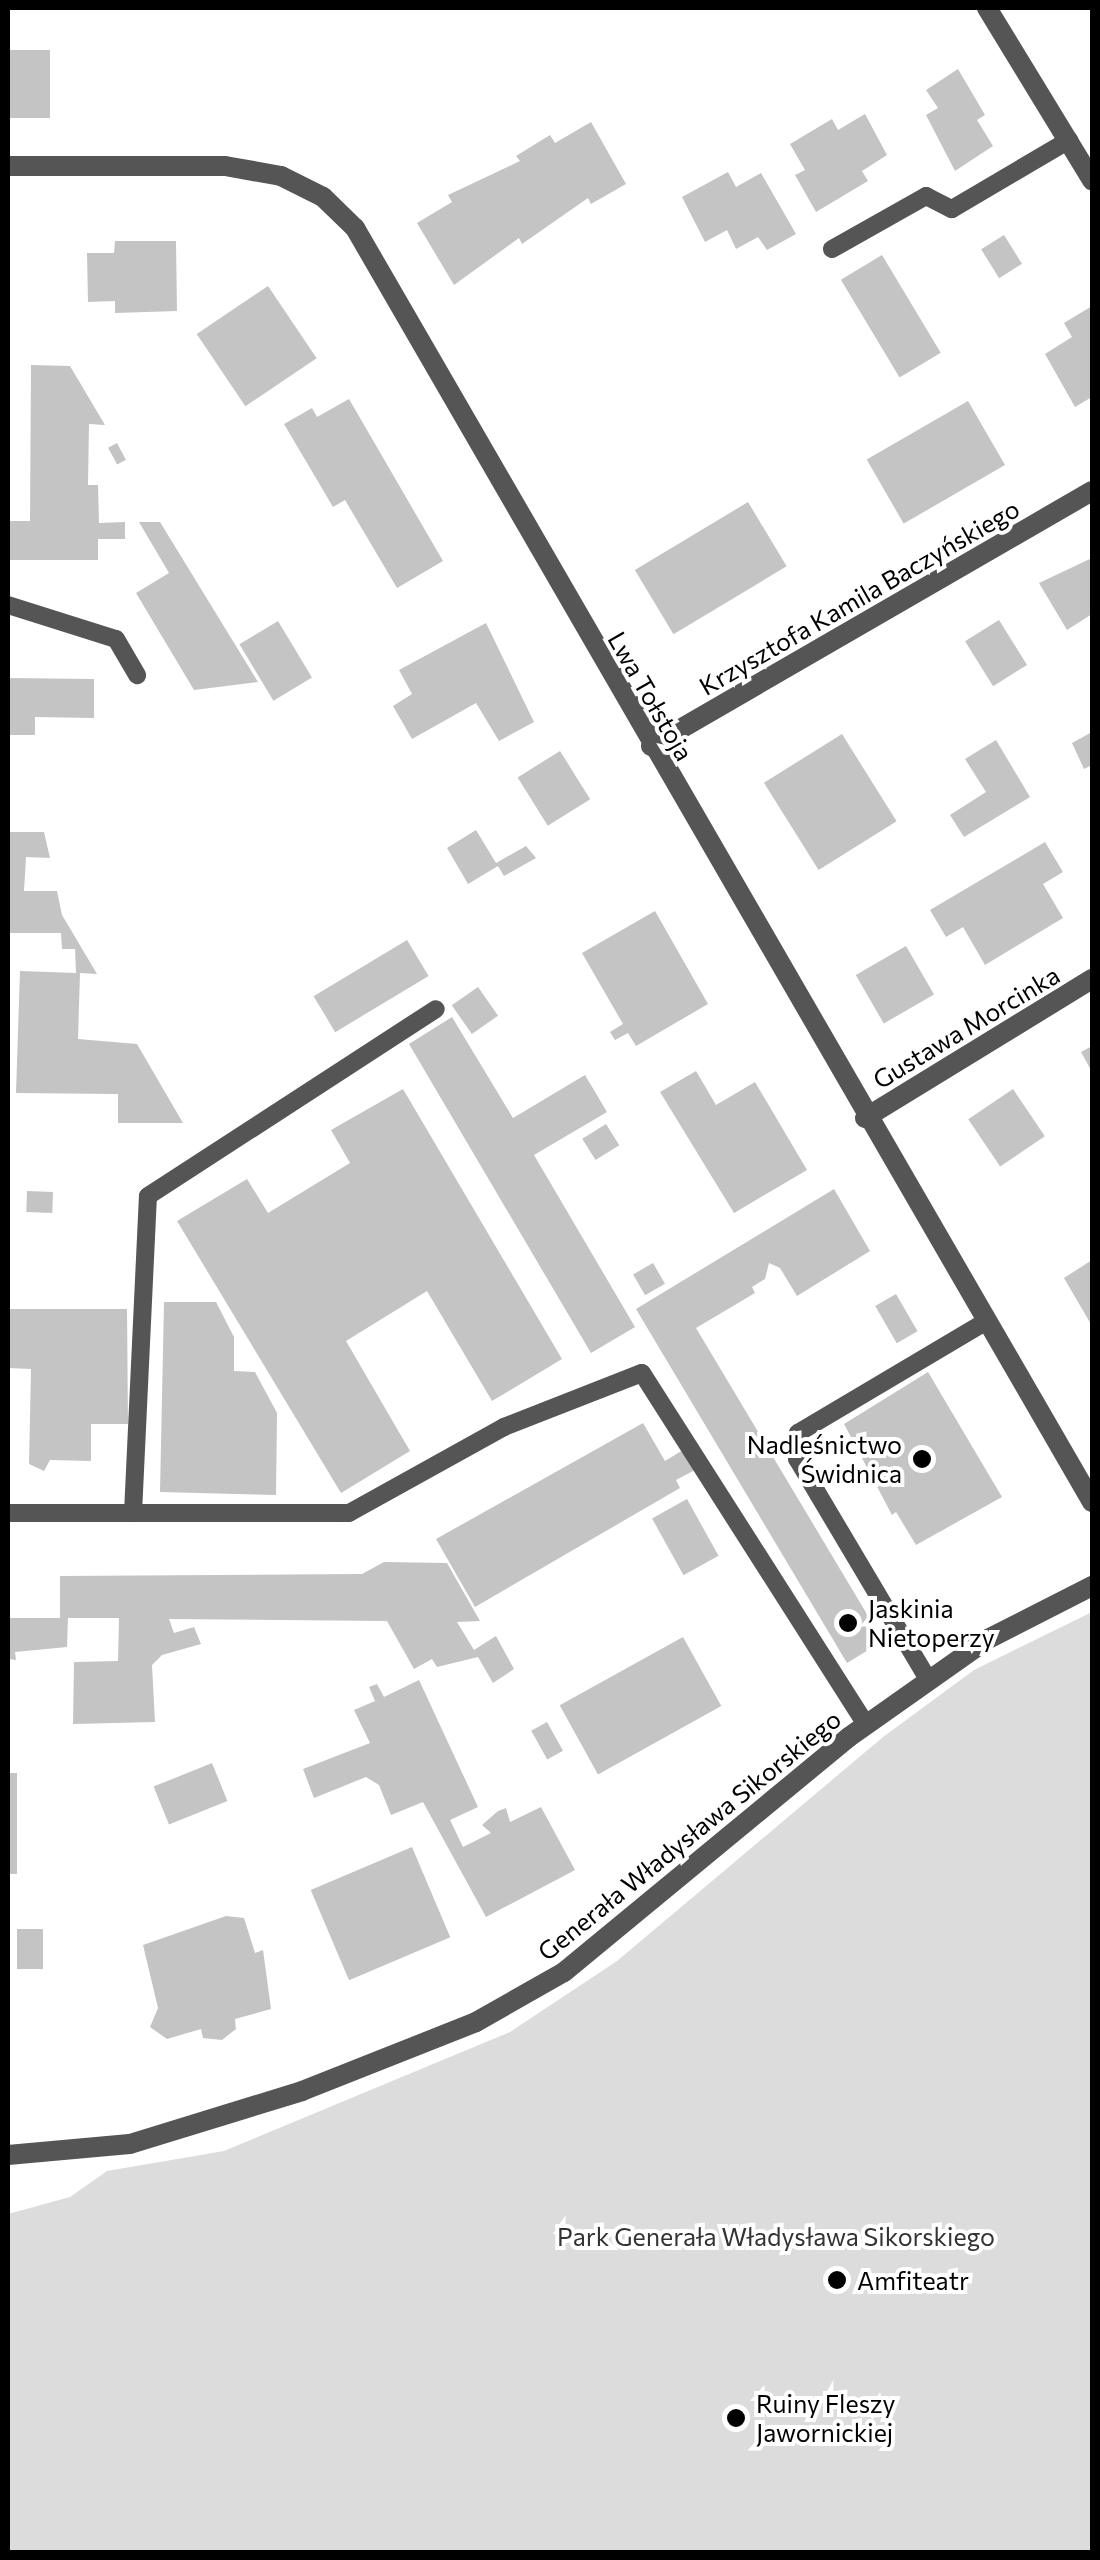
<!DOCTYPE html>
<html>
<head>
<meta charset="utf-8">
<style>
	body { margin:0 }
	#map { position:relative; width:1100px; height:2560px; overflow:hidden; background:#fff; font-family:Commissioner,sans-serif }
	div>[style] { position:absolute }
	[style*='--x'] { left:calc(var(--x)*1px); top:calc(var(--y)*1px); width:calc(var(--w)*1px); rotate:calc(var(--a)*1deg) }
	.green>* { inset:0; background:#dcdcdc }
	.building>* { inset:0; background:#c4c4c4; transform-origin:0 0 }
	.service>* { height:18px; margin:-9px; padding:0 9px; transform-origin:9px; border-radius:9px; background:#555 }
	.minor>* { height:20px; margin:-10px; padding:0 10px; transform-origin:10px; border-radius:10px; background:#555 }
	.tertiary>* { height:20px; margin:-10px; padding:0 10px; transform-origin:10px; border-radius:10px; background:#555 }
	.dots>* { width:28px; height:28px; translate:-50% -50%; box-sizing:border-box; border:5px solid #fff; border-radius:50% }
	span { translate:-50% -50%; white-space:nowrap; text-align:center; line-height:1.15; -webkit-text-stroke:8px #fff; paint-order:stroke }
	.street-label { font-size:25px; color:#000 }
	.poi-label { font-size:25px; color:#000 }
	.right { translate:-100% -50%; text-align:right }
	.left { translate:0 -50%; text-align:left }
	.park-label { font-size:25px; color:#333 }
	.frame { position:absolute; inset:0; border:10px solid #000; pointer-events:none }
</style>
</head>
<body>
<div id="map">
	<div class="green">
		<div style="clip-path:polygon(1092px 1612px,1092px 2552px,8px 2552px,8px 2214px,70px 2197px,107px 2171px,224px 2151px,510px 2032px,617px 1961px,883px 1737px,974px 1670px)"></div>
	</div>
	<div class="building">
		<div style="left:50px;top:50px;width:68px;height:42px;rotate:90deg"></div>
		<div style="clip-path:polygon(958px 69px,985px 115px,977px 120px,993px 146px,955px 171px,926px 115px,938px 108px,926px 90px)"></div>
		<div style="clip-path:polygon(865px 114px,887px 155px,862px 171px,868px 181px,816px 212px,795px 175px,805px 170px,790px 144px,832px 119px,838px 130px)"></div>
		<div style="clip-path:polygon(591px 122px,626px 184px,591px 204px,588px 198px,522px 244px,519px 238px,454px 285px,417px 223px,452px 202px,448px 195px,520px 161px,516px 156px,550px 135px,555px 143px)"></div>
		<div style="clip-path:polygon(728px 172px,736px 187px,761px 173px,796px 234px,767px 250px,758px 237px,736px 249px,727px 230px,705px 242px,682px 197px)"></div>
		<div style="left:1004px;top:235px;width:34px;height:27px;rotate:58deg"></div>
		<div style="clip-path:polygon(115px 241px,176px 241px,177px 311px,115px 313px,115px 301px,88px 302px,87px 253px,114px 253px)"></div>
		<div style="left:882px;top:255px;width:114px;height:48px;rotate:59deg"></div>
		<div style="left:268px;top:286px;width:87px;height:86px;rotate:56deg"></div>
		<div style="clip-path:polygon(1092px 306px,1092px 397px,1075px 407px,1045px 354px,1072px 337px,1064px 323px)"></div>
		<div style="clip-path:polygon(31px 365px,70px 366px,105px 425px,89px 424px,88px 485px,98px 485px,99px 523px,125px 522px,125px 539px,98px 539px,98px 560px,8px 560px,8px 521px,30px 521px)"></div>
		<div style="clip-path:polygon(349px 399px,443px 561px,397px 588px,345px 500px,333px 507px,284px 424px,312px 408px,317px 417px)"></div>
		<div style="left:968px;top:401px;width:74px;height:117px;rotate:60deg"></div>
		<div style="left:117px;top:443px;width:19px;height:10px;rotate:62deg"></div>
		<div style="left:748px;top:502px;width:75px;height:132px;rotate:59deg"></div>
		<div style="clip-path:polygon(139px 522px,160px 522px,258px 682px,194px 690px,136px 593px,169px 573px)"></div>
		<div style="clip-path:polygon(1092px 558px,1092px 614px,1067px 630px,1039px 583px)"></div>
		<div style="left:999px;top:620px;width:53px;height:40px;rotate:58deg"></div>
		<div style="left:278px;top:621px;width:66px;height:45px;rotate:59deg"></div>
		<div style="clip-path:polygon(486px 623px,534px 722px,499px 741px,476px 703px,412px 739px,393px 706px,412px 694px,399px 670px)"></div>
		<div style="clip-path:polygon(8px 678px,94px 679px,94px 718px,35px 717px,35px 735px,8px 735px)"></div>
		<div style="clip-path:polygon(1092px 732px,1092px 765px,1084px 769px,1072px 743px)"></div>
		<div style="left:842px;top:734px;width:103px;height:92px;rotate:58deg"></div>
		<div style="clip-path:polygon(996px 740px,1030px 797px,964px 837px,950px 815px,986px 792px,965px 759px)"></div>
		<div style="left:560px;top:751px;width:57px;height:50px;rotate:58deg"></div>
		<div style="clip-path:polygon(476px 830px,496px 863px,526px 846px,536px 858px,504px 876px,498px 866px,468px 884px,447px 848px)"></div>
		<div style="clip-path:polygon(8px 832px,44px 832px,50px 858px,26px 857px,24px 891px,57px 891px,62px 915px,97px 974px,80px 973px,78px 1039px,137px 1044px,183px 1123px,118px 1123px,118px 1094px,16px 1093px,20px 971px,76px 973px,75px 949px,62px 949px,61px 933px,8px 933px)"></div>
		<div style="clip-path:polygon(1045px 842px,1063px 872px,1043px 884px,1063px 918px,985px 965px,963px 927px,946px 937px,930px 910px)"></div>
		<div style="clip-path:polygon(655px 911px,708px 1004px,636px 1046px,628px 1033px,615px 1040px,610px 1032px,623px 1024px,582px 953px)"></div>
		<div style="left:407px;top:940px;width:42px;height:109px;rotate:59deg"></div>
		<div style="left:906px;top:946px;width:56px;height:58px;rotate:60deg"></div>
		<div style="left:478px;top:987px;width:35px;height:32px;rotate:55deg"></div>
		<div style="clip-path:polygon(452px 1017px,513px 1118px,585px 1075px,607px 1112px,534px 1155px,635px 1327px,591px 1353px,409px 1044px)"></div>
		<div style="clip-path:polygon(1092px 1046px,1092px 1072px,1081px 1052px)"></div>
		<div style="clip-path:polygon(696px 1071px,716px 1105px,755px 1082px,807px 1170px,734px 1213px,660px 1092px)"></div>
		<div style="clip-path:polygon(403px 1089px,562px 1359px,492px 1401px,427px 1291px,346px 1341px,410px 1451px,341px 1493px,177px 1221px,247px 1179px,268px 1213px,350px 1163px,331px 1130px)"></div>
		<div style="left:1013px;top:1089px;width:57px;height:54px;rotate:56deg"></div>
		<div style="left:606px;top:1124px;width:25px;height:28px;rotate:58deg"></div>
		<div style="clip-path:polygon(834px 1189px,870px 1251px,797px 1296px,780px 1268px,769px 1263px,765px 1279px,752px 1287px,755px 1293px,696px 1328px,883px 1641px,847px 1663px,636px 1309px)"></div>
		<div style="left:27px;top:1191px;width:26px;height:21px;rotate:2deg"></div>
		<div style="clip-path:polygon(1092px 1260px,1092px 1326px,1064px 1278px)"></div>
		<div style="left:653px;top:1263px;width:24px;height:23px;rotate:60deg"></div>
		<div style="left:896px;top:1294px;width:43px;height:24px;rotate:60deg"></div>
		<div style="clip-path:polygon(164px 1302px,216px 1302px,234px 1337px,234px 1371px,255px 1372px,277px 1413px,276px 1495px,160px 1492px)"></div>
		<div style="clip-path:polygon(8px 1309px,127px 1309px,128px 1424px,91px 1424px,91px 1461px,50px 1460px,44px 1471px,29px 1464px,31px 1369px,8px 1368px)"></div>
		<div style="clip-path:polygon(928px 1372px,1002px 1497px,916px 1545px,896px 1512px,892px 1515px,844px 1424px)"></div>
		<div style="clip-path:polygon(643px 1423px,665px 1461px,683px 1450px,695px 1470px,676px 1480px,680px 1488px,475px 1607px,436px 1539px)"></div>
		<div style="left:687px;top:1499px;width:65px;height:40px;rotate:61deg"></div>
		<div style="clip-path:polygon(384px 1562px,447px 1563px,480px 1621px,457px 1622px,474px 1650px,496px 1636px,514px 1669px,493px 1683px,478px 1657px,437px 1667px,432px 1659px,414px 1669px,387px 1621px,169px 1619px,174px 1633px,194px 1627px,201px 1644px,162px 1655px,152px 1665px,155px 1722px,73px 1724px,74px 1662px,118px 1661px,119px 1618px,68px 1618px,67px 1647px,15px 1652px,16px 1660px,8px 1659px,8px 1618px,60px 1618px,60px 1576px,362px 1574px)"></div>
		<div style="left:683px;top:1637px;width:79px;height:141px;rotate:61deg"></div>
		<div style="clip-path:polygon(419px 1680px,478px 1807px,450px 1820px,463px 1847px,491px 1833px,482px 1825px,498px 1811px,506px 1808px,510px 1822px,541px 1807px,575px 1870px,486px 1917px,423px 1802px,391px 1815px,379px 1785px,366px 1777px,314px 1798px,303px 1769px,370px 1743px,354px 1710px,375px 1701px,369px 1687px,377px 1684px,384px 1697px)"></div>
		<div style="left:547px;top:1722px;width:33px;height:18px;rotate:61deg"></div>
		<div style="left:212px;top:1763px;width:41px;height:63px;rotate:68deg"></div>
		<div style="left:8px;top:1773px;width:9px;height:101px"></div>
		<div style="left:412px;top:1847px;width:98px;height:110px;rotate:67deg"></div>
		<div style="clip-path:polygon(226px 1916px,244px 1918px,255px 1953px,263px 1950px,271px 2009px,235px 2019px,236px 2029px,222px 2040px,203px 2038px,201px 2029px,167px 2039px,150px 2027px,158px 2008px,143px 1945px)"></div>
		<div style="left:17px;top:1929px;width:26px;height:40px"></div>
	</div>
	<div class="service">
		<div style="--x:832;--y:249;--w:108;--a:-29.4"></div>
		<div style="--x:926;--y:196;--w:29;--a:27"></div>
		<div style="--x:952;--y:209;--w:136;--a:-30.5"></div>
		<div style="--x:8;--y:605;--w:113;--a:17.5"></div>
		<div style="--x:116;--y:639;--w:42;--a:59.7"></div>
		<div style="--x:8;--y:1513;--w:341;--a:0"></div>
		<div style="--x:349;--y:1513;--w:177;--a:-29"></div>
		<div style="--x:504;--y:1427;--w:148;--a:-21.4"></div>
		<div style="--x:642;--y:1373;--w:417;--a:57.5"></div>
		<div style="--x:133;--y:1513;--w:317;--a:-87.3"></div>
		<div style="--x:148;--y:1196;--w:343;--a:-33"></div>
		<div style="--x:929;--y:1681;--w:258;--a:-120.7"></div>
		<div style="--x:797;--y:1459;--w:26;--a:-88"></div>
		<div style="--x:798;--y:1433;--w:217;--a:-30.7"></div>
	</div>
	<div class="minor">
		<div style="--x:987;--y:8;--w:202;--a:58.6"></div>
		<div style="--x:8;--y:166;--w:217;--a:0"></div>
		<div style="--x:225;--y:166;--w:57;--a:10.1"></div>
		<div style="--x:281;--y:176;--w:47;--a:26.6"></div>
		<div style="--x:323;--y:197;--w:45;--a:44.1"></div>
		<div style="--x:355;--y:228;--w:1472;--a:59.95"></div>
		<div style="--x:651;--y:746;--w:509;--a:-30.04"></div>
		<div style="--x:865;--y:1118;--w:266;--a:-31.5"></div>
	</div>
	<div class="tertiary">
		<div style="--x:8;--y:2155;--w:122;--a:-5.2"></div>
		<div style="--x:130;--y:2144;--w:180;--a:-17.1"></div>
		<div style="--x:302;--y:2091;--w:187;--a:-21.6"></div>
		<div style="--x:476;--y:2022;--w:101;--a:-29.6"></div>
		<div style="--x:564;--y:1972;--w:369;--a:-39.5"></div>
		<div style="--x:849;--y:1737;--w:170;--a:-35.2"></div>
		<div style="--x:988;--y:1639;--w:117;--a:-27"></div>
	</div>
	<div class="dots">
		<div style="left:922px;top:1459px;background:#000"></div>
		<div style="left:848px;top:1623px;background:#000"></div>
		<div style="left:837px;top:2280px;background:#000"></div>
		<div style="left:736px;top:2418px;background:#000"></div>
	</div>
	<div class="street-label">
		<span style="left:859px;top:597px;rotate:-30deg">Krzysztofa Kamila Baczyńskiego</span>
		<span style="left:651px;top:696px;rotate:60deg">Lwa Tołstoja</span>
		<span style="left:966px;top:1027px;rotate:-31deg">Gustawa Morcinka</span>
		<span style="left:689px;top:1835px;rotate:-39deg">Generała Władysława Sikorskiego</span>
	</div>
	<div class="poi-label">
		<span class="right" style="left:902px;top:1459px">Nadleśnictwo<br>Świdnica</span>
		<span class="left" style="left:868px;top:1623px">Jaskinia<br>Nietoperzy</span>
		<span class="left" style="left:857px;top:2280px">Amfiteatr</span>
		<span class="left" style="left:756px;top:2418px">Ruiny Fleszy<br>Jawornickiej</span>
	</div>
	<div class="park-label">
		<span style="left:776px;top:2236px">Park Generała Władysława Sikorskiego</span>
	</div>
	<div class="frame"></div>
</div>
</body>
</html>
